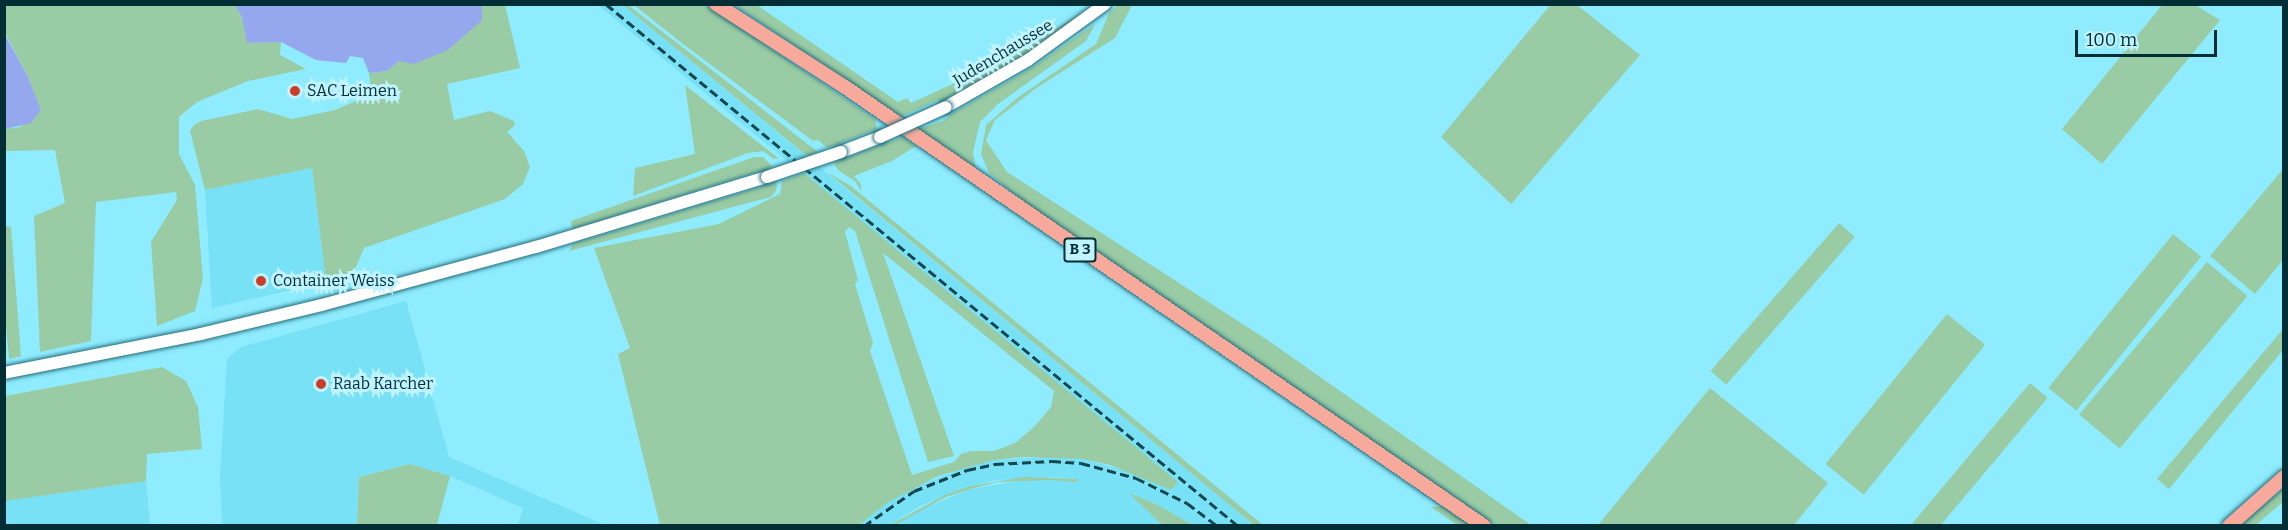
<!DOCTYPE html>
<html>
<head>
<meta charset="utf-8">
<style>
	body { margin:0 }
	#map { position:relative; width:2288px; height:530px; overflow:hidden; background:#8fecfe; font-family:Bitter,serif }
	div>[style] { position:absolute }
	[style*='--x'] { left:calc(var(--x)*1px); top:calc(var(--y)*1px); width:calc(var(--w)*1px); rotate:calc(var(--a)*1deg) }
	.built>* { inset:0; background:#78e1f5 }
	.green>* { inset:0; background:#99cca5; transform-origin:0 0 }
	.water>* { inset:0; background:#95a8ed }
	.roads { filter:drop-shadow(0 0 2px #236c79) drop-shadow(0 0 2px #236c79) }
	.secondary>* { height:12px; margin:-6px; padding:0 6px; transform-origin:6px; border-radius:6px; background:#fff }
	.primary>* { height:14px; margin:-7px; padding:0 7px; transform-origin:7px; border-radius:7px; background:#f7a99b }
	.rail>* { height:3px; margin-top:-1.5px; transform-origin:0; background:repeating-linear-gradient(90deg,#15464f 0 9px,transparent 0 13.5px) }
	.bridges { filter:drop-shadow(0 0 2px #236c79) drop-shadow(0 0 2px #236c79) }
	.secondary-bridge>* { height:12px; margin:-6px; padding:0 6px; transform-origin:6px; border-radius:6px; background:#fff }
	.dots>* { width:16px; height:16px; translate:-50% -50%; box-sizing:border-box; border:3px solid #bff3fd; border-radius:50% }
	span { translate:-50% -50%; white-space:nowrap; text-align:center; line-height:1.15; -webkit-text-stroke:6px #bff3fd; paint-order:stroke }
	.shield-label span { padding:2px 4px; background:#bff3fd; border:2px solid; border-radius:4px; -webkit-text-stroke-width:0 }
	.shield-label { font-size:15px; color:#022d34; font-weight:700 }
	.street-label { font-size:16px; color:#022d34 }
	.poi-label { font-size:16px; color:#022d34 }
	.left { translate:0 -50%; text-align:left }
	.frame { position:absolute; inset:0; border:6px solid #022d34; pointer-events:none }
	.scale { position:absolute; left:2075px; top:30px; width:142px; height:27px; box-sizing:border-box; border:3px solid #022d34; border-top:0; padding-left:8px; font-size:18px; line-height:21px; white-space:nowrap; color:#022d34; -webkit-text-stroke:4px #bff3fd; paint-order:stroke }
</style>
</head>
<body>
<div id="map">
	<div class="built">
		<div style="clip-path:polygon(598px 5px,623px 5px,1254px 525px,1193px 525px,1154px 503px,1131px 494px,1162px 525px,895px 525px,922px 509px,971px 489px,1024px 480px,1078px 479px,1051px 477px,997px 480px,971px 486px,920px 506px,890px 525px,859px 525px,887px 503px,912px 488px,966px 467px,994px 460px,1052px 457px,1082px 459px,1138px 474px,1171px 490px,1177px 482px)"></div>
		<div style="clip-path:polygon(312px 168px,326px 282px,212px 308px,205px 190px)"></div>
		<div style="clip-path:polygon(406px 301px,449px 457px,605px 525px,518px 525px,523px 508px,450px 476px,410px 464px,359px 477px,357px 525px,222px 526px,220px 476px,227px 359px,241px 347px)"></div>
		<div style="clip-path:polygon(146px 481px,150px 525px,5px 525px,4px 501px)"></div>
	</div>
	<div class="green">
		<div style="clip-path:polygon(1551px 4px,1577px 5px,1640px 55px,1511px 204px,1441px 137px)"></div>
		<div style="clip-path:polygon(4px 5px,235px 5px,242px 17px,248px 43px,281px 42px,280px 55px,306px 69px,248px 81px,197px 102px,179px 117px,179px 154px,195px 185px,203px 278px,195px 311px,157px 326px,151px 242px,177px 200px,176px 192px,96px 202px,91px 341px,40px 352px,34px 216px,65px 203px,55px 150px,5px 151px,5px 129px,20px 127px,41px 110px,28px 77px,5px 33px)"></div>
		<div style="clip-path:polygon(482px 5px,505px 5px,520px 68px,447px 84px,454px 120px,490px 111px,514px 121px,515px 125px,507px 132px,524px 151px,530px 167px,523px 184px,505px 199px,364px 248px,352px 277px,326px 282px,312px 168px,205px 190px,190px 131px,194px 125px,201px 121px,258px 109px,292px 119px,335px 110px,372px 94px,369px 73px,387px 71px,399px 61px,481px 20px)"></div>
		<div style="clip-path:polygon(623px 5px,628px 5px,818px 152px,807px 156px)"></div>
		<div style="clip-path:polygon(634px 5px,706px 5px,875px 119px,877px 129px,827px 148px,818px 140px,813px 141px,683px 44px)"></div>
		<div style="clip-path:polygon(735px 5px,757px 5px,898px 102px,907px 98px,911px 103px,1007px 59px,1094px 5px,1100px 5px,1048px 41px,985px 79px,940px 102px,938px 100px,900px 117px)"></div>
		<div style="clip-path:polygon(1118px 5px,1132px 5px,1115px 38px,1035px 89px,995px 120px,986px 140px,1007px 172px,1269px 341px,1531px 525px,1495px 525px,1038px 213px,989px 173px,981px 154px,986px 125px,1017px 98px,1096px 44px,1109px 13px)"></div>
		<div style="clip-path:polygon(2162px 5px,2195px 5px,2220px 20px,2102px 164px,2062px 129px)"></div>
		<div style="clip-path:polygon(1095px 24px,1086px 41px,998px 104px,980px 122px,973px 152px,976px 169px,918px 129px,943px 121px,953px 113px,1033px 67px)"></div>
		<div style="clip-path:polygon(685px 85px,778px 158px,774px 159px,763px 151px,748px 153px,633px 196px,635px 168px,695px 154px)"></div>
		<div style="clip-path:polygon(902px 137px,916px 146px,892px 161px,854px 176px,861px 184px,861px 191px,855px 181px,839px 171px,833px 163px)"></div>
		<div style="clip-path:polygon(754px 157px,763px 157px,773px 167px,572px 229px,571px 221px)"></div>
		<div style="clip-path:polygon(2283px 169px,2283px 260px,2255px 294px,2210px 256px)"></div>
		<div style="clip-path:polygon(827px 172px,851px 186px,1263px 525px,1254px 525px)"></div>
		<div style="clip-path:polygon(evenodd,804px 173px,1178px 482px,1171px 490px,1110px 465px,1082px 459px,1024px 457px,994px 460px,938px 476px,887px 503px,859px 525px,660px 525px,618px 354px,630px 348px,594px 248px,719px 224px,780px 194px,782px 181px,804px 173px,849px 227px,855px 231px,928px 462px,954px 456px,883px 253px,1054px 391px,1051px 407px,1035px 426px,1015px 443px,994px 451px,971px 451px,961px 454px,954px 462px,912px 475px,870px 351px,873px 343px,855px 284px,858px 280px,845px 232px,849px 227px)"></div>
		<div style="clip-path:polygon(777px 182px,776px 191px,771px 197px,569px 251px,573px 244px)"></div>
		<div style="left:1839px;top:223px;width:21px;height:196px;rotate:41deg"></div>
		<div style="clip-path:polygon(4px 226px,11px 227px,21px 356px,9px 359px,4px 304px)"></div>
		<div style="left:2173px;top:234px;width:36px;height:198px;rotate:39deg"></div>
		<div style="left:2207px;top:262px;width:53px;height:199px;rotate:40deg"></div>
		<div style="left:1947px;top:314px;width:49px;height:193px;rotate:39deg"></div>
		<div style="clip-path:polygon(2283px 329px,2283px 350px,2169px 489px,2157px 479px)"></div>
		<div style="clip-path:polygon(162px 367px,186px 381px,198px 407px,202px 449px,147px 454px,146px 481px,5px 501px,5px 396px)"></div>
		<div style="left:2030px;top:383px;width:23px;height:183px;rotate:40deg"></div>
		<div style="clip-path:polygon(1710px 388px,1828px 483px,1794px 525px,1598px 525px)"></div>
		<div style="clip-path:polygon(410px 464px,450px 476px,437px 525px,357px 525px,359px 477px)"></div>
		<div style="clip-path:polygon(1024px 477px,1078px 479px,1077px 482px,1050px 480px,997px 482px,971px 489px,946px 497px,895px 525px,890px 525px,945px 495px,971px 486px)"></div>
		<div style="clip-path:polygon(2283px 489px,2283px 502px,2256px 525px,2240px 525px)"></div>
		<div style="clip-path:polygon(1129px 493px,1154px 503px,1193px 525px,1162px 525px)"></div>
		<div style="clip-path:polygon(1443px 506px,1471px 525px,1457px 525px,1431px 507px)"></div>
	</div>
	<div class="water">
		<div style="clip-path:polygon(235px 5px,482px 5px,482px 20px,448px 50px,414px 64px,399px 61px,387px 71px,369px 73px,363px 58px,350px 56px,346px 63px,316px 60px,281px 42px,247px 43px,242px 17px)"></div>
		<div style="clip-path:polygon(4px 33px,28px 77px,41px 110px,31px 123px,5px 129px)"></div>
	</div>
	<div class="roads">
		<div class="secondary">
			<div style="--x:946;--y:107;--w:95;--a:-29.8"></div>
			<div style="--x:1028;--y:60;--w:95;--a:-36"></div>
			<div style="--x:841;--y:152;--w:42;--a:-21"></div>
			<div style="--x:4;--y:373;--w:201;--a:-11.2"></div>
			<div style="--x:201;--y:334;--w:124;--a:-13.5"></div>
			<div style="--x:322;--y:305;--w:222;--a:-15.2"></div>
			<div style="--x:536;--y:247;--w:241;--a:-16.9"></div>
		</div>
		<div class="primary">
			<div style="--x:716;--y:4;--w:153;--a:32.8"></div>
			<div style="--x:845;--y:87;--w:775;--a:34.49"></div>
			<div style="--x:2229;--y:526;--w:74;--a:-41.7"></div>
		</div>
	</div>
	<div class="rail">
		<div style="--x:606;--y:4;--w:820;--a:39.55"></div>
		<div style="--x:864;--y:526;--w:61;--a:-35"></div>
		<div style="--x:914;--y:491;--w:57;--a:-21.6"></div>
		<div style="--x:967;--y:470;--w:29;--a:-12"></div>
		<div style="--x:995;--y:464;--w:57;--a:-3"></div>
		<div style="--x:1052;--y:461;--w:29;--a:4"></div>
		<div style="--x:1081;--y:463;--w:57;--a:15.3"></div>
		<div style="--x:1136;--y:478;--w:57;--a:26.1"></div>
		<div style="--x:1187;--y:503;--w:38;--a:37"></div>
	</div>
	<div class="bridges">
		<div class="secondary-bridge">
			<div style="--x:880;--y:137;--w:72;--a:-24.4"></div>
			<div style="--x:767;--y:177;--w:78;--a:-18.7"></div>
		</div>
	</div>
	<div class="dots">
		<div style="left:295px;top:91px;background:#ca3e28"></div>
		<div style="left:261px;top:281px;background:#ca3e28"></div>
		<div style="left:321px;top:384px;background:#ca3e28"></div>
	</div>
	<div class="shield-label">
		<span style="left:1080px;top:250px">B 3</span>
	</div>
	<div class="street-label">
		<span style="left:1003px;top:53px;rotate:-31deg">Judenchaussee</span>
	</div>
	<div class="poi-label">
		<span class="left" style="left:307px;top:91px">SAC Leimen</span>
		<span class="left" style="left:273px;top:281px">Container Weiss</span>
		<span class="left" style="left:333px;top:384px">Raab Karcher</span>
	</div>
	<div class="frame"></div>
	<div class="scale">100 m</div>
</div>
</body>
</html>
